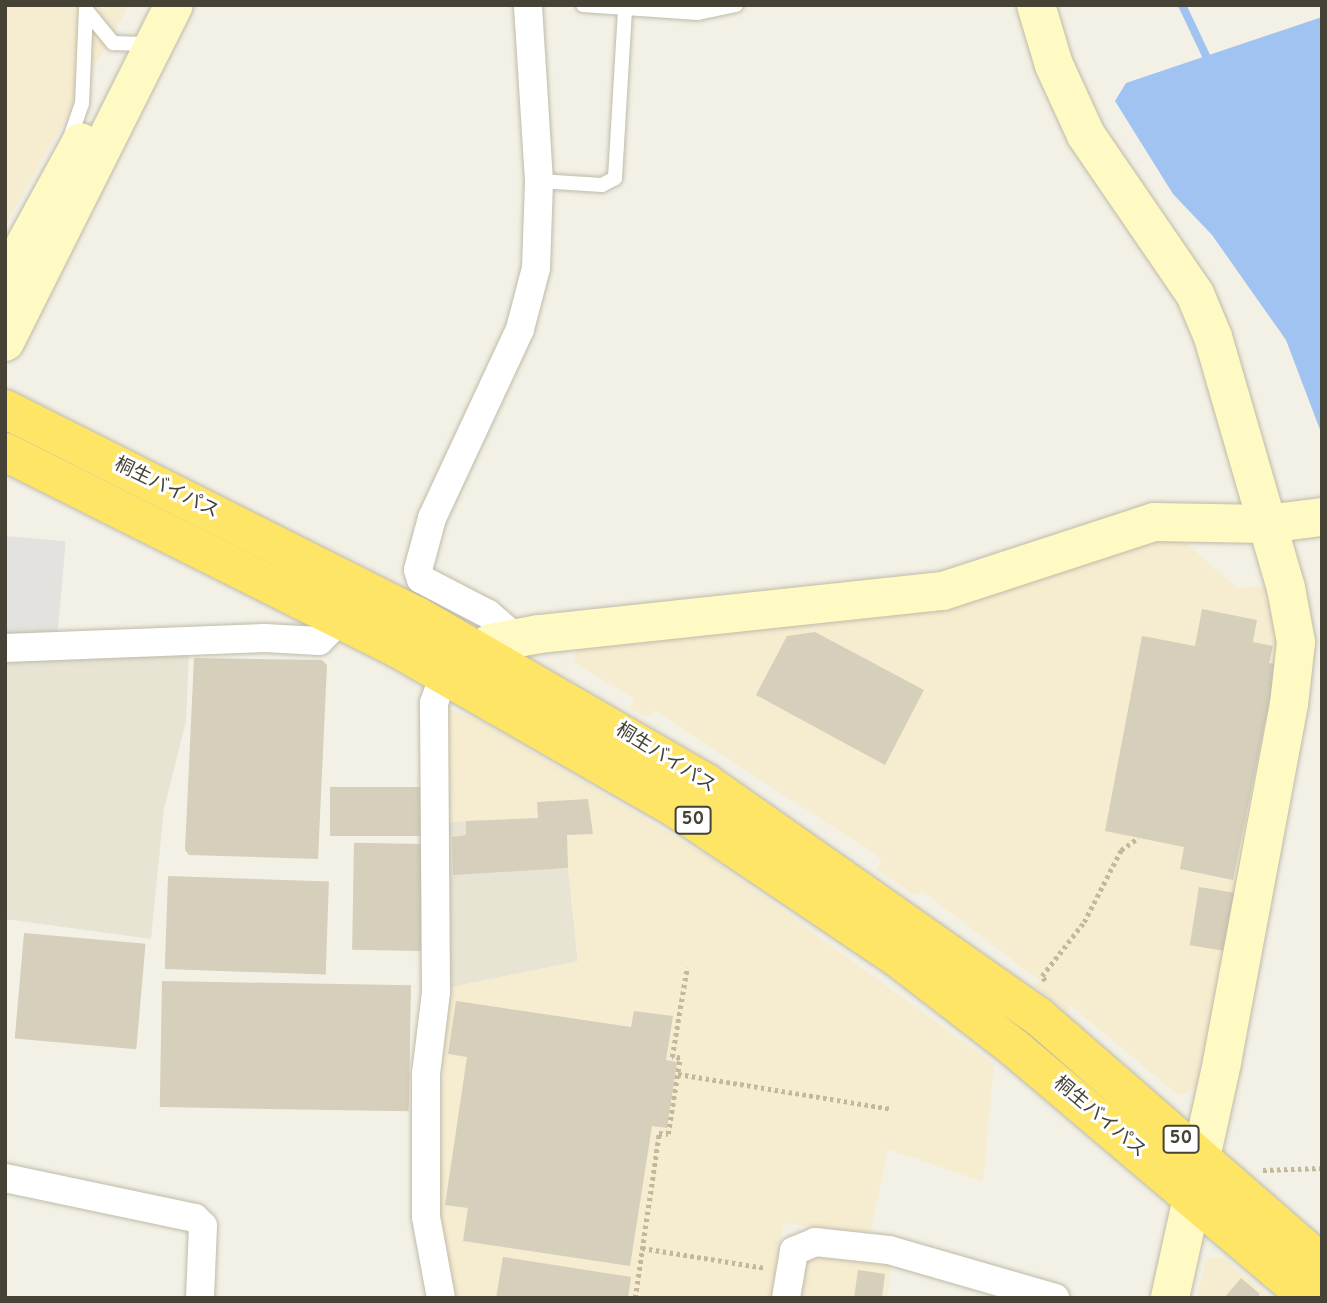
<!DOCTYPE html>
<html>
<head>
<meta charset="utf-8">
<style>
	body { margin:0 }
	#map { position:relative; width:1327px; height:1303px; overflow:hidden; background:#f3f1e6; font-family:Overpass,"Noto Sans JP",sans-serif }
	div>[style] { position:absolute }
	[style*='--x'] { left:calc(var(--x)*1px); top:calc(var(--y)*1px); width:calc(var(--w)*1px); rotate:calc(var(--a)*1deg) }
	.residential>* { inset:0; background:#e7e4d4 }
	.commercial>* { inset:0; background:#f6ecd0 }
	.parking>* { inset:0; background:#e4e2de; transform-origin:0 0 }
	.water>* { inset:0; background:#a0c3f1 }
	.stream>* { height:8px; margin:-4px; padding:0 4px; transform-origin:4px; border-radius:4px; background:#a0c3f1 }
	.building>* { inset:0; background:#d5cfbb; transform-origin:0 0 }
	.path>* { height:4.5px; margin-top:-2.25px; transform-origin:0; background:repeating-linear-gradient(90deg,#c1b999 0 3.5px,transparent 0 7px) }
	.roads { filter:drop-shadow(0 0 2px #bfbba8) drop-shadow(0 0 2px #bfbba8) }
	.lane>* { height:14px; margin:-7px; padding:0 7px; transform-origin:7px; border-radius:7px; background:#fff }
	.street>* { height:28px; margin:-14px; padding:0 14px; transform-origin:14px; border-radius:14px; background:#fff }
	.secondary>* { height:38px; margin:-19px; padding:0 19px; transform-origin:19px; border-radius:19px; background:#fffac4 }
	.highway>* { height:38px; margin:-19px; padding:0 19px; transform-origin:19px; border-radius:19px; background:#ffe565 }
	span { translate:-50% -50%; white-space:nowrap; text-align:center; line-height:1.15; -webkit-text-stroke:6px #fff; paint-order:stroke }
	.shield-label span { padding:2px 5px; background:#fff; border:2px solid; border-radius:5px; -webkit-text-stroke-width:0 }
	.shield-label { font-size:18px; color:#464235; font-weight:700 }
	.street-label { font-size:19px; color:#464235 }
	.frame { position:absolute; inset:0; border:7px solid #464235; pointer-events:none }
</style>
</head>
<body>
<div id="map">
	<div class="residential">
		<div style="clip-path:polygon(189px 652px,186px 721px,164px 809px,151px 939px,5px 919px,5px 658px)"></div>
		<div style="clip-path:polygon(538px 818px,568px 868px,578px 962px,446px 988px,442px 822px)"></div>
	</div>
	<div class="commercial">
		<div style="clip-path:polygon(5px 5px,129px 5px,5px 226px)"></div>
		<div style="clip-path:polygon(1177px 535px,1237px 588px,1269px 586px,1279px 654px,1205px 1049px,1195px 1089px,1179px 1096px,1070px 1005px,1068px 1012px,1034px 985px,1040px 981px,976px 932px,922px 891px,914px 895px,876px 869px,882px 862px,876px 855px,655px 711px,646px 717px,630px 708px,635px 699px,574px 663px,576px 645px,998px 587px)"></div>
		<div style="clip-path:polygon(449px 709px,479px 720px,709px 857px,994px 1064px,983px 1182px,888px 1149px,870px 1235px,784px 1223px,771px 1298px,455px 1298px,439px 1204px,446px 988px,578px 961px,568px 869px,541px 869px,538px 818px,442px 822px,443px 716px)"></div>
		<div style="clip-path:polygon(819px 1255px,891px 1265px,887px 1298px,797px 1298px,802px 1265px)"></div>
		<div style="clip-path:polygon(1222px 1257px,1270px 1298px,1197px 1298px,1205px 1259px)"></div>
	</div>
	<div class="parking">
		<div style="left:5px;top:536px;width:61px;height:101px;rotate:5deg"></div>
	</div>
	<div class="water">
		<div style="clip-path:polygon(1322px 17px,1322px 435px,1286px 340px,1212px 235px,1173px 194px,1115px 101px,1126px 83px)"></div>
	</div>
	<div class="stream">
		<div style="--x:1182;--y:5;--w:68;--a:64.6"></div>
	</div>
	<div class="building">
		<div style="clip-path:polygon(1202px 609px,1257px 620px,1253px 642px,1273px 646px,1269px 663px,1277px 664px,1233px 880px,1180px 869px,1184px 847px,1105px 831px,1142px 636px,1195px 646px)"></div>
		<div style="clip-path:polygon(815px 632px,924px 690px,885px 765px,756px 695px,787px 636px)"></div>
		<div style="clip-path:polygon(194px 658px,322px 660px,327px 665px,318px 859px,189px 855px,185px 850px)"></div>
		<div style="left:330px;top:787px;width:92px;height:49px"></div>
		<div style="clip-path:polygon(588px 799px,593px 834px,567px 835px,568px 868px,453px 875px,452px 837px,466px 835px,466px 821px,538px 818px,537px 802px)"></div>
		<div style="left:423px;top:844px;width:107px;height:69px;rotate:91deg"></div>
		<div style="left:168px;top:876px;width:161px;height:93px;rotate:2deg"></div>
		<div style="left:1199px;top:887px;width:36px;height:59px;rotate:9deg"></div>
		<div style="left:24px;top:933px;width:122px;height:106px;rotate:5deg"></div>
		<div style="left:162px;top:981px;width:249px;height:126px;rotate:1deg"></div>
		<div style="clip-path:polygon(456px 1001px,631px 1027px,634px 1011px,673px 1016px,666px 1060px,677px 1062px,667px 1128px,652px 1126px,630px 1266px,463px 1241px,468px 1208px,445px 1205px,467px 1057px,448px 1054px)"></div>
		<div style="clip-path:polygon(503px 1257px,631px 1277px,628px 1298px,496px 1298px)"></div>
		<div style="clip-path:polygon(858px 1270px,885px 1274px,882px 1298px,854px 1298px)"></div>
		<div style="clip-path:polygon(1241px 1278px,1260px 1294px,1257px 1298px,1224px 1298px)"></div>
	</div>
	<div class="path">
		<div style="--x:1045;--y:981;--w:6;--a:-121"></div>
		<div style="--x:1042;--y:976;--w:68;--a:-52.1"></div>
		<div style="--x:1084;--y:922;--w:81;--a:-62.8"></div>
		<div style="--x:1121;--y:850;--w:21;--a:-35"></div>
		<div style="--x:678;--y:1074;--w:216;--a:9.3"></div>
		<div style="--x:1263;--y:1170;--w:59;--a:-1.9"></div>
		<div style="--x:642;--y:1248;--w:125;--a:9.2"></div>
		<div style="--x:635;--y:1298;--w:167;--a:-81.7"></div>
		<div style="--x:659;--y:1133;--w:9;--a:6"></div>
		<div style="--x:668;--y:1134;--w:77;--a:-81"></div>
		<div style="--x:680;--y:1058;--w:8;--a:-173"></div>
		<div style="--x:672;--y:1057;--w:91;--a:-80.5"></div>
	</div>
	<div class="roads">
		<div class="lane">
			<div style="--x:583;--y:5;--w:115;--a:4"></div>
			<div style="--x:698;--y:13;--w:39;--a:-12"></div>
			<div style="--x:86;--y:10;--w:43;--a:50.7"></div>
			<div style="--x:113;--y:43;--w:37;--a:2"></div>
			<div style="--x:69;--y:141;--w:39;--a:-71"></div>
			<div style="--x:82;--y:104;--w:94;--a:-87.6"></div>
			<div style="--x:539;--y:181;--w:63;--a:3.6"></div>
			<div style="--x:602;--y:185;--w:15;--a:-28"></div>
			<div style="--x:615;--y:178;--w:170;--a:-86.6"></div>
		</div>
		<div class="street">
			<div style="--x:516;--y:638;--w:37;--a:-139"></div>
			<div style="--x:488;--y:614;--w:76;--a:-152.4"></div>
			<div style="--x:421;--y:579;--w:9;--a:-108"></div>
			<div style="--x:418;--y:570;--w:54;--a:-74.9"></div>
			<div style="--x:432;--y:518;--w:208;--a:-65"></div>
			<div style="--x:520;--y:329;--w:63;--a:-75.3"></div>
			<div style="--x:536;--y:268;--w:87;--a:-88"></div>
			<div style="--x:539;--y:181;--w:176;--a:-93.6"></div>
			<div style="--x:5;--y:648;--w:260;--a:-2.2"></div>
			<div style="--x:265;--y:638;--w:54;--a:3.2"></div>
			<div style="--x:319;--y:641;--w:28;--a:-45"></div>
			<div style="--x:5;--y:1178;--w:194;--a:11.9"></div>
			<div style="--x:195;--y:1218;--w:11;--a:45"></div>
			<div style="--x:203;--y:1226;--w:72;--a:92.4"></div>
			<div style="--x:441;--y:1298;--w:82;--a:-100.5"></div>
			<div style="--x:426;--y:1217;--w:143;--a:-90"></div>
			<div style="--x:426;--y:1074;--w:83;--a:-83"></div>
			<div style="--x:436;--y:992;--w:289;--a:-90.4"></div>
			<div style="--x:434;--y:703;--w:31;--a:-71"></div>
			<div style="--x:786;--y:1298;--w:48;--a:-80.3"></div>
			<div style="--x:794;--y:1251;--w:23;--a:-23"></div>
			<div style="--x:815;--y:1242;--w:74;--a:6.2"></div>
			<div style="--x:889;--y:1250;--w:173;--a:16.1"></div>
		</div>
		<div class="secondary">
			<div style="--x:1036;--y:5;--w:63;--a:73.3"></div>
			<div style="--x:1054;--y:65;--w:77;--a:65.4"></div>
			<div style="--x:1086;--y:135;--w:193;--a:55.6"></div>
			<div style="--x:1195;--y:294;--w:47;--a:67.3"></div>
			<div style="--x:1213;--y:337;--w:261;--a:73.8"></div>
			<div style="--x:1286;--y:588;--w:55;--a:79.5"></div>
			<div style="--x:1296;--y:642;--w:62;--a:96.4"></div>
			<div style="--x:1289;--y:704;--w:365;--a:100.6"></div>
			<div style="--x:1222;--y:1063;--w:241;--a:102.5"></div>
			<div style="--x:5;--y:281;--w:158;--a:-61.3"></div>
			<div style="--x:5;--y:342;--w:377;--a:-63.4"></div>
			<div style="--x:453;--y:665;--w:44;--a:-30.1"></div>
			<div style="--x:491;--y:643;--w:49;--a:-10.6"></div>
			<div style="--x:539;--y:634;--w:406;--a:-6.1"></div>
			<div style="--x:943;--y:591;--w:222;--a:-18.1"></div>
			<div style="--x:1154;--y:522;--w:113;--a:1"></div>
			<div style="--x:1267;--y:524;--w:55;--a:-7.3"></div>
		</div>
		<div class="highway">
			<div style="--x:5;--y:409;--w:461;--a:26.7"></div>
			<div style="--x:417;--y:616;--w:334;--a:30"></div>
			<div style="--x:706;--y:783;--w:406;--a:35.1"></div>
			<div style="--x:1038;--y:1016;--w:377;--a:41.1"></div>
			<div style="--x:5;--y:452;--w:438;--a:26.6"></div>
			<div style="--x:397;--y:648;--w:323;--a:29.9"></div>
			<div style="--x:677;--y:809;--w:272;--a:34"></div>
			<div style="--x:902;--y:961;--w:145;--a:37.7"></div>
			<div style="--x:1017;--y:1050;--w:383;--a:40.3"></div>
		</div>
	</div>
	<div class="shield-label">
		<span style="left:693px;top:820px">50</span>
		<span style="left:1181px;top:1139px">50</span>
	</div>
	<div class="street-label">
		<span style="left:166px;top:489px;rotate:26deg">桐生バイパス</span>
		<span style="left:665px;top:759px;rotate:32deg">桐生バイパス</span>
		<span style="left:1099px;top:1118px;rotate:40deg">桐生バイパス</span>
	</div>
	<div class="frame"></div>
</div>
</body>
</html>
